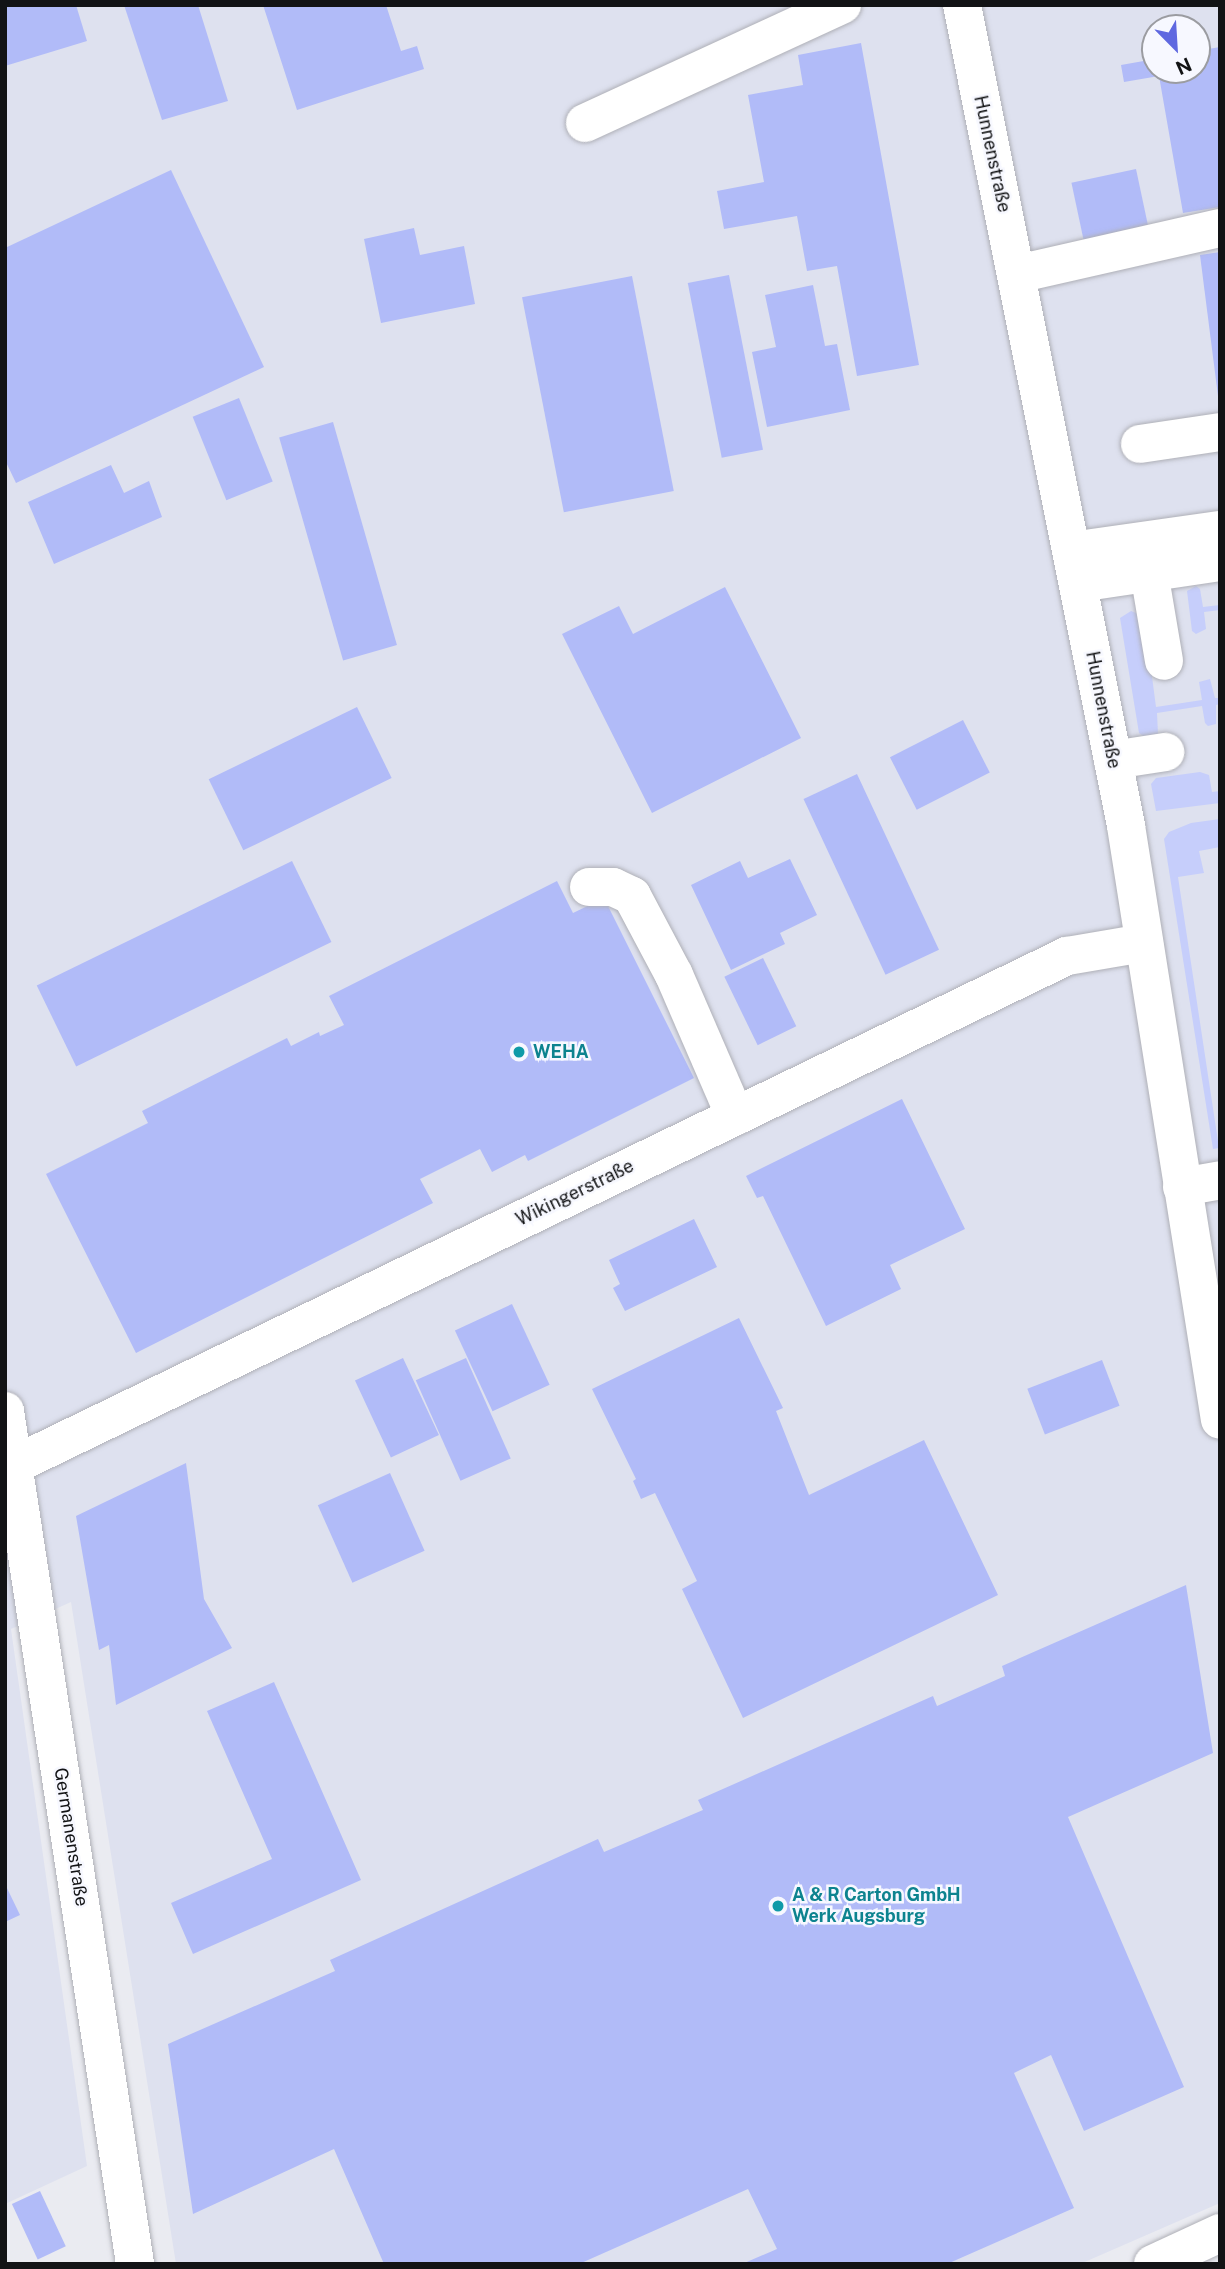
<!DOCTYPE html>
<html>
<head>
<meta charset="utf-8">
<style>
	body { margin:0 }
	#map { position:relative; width:1225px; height:2269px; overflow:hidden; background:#eaebf1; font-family:"Public Sans",sans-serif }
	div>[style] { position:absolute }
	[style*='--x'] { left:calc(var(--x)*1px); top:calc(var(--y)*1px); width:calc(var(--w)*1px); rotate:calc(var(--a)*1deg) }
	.built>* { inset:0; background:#dee1ef }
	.green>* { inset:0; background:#c6cefb }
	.building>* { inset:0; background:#b1bbf8; transform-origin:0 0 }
	.roads { filter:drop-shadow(0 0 2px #afb0b7) drop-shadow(0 0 2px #afb0b7) }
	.minor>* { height:38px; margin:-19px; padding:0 19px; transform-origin:19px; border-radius:19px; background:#fff }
	.dots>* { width:19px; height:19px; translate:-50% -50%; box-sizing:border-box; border:4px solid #f7f8ff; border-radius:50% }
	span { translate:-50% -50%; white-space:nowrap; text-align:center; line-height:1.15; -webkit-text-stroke:5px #f7f8ff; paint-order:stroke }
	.street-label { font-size:18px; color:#121315 }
	.culture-label { font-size:18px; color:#0d838f; font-weight:700 }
	.left { translate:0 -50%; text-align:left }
	.frame { position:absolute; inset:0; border:7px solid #121315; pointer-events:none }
	.north { position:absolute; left:1141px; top:14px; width:70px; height:70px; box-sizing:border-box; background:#f7f8ff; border:2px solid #9b9ca1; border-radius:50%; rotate:156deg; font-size:19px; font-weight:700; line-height:28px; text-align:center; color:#121315 }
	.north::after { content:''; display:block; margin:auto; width:24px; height:32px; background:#5f68e0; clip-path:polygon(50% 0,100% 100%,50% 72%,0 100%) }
</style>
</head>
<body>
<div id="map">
	<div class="built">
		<div style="clip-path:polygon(evenodd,5px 5px,1220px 5px,1220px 2203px,1080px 2264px,176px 2264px,71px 1602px,11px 1629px,87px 2166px,5px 2204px,5px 5px,1155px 28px,1197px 28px,1197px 70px,1155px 70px,1155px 28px)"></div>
	</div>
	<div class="green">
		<div style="clip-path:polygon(1196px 586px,1200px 589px,1203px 607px,1220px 605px,1220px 610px,1204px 612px,1206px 629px,1196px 634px,1192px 631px,1187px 591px)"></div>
		<div style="clip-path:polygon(1131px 611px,1144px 616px,1156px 707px,1202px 700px,1199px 682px,1210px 679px,1215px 698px,1220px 698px,1220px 704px,1216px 705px,1216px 724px,1208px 726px,1205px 723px,1202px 706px,1157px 713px,1158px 734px,1146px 738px,1139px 733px,1120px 618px)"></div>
		<div style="clip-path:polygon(1200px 772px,1209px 775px,1212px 792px,1220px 791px,1220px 803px,1156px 811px,1151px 784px,1156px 778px)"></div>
		<div style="clip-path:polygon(1220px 819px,1220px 847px,1199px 851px,1204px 873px,1178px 877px,1219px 1148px,1213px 1149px,1164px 839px,1169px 832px,1191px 823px)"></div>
	</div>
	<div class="building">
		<div style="clip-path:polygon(5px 5px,76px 5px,87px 41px,5px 66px)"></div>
		<div style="clip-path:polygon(124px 5px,198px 5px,228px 101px,162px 120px)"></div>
		<div style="clip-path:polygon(263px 5px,386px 5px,401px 51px,417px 46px,424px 69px,297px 110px)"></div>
		<div style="clip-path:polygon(861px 43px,919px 365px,857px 376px,837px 266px,807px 271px,797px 216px,724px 229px,717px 191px,764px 182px,748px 95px,803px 85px,798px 55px)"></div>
		<div style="clip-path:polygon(1220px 47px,1220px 207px,1183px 213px,1159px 76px,1124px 82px,1121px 65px,1155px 59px,1155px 70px,1197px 70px,1197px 51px)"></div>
		<div style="left:1136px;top:169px;width:59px;height:66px;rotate:78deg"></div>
		<div style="clip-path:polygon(171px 170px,264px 367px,16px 483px,5px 460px,5px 248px)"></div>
		<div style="clip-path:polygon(414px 228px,420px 255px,464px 246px,475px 304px,381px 323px,364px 239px)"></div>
		<div style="clip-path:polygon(1220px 252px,1220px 396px,1218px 396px,1200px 255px)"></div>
		<div style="left:729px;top:275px;width:178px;height:42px;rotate:79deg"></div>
		<div style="left:632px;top:276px;width:219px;height:112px;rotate:79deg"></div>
		<div style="clip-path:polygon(813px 285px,825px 346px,837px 344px,850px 410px,767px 427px,752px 352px,776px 347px,765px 295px)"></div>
		<div style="left:239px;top:398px;width:90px;height:50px;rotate:68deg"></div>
		<div style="left:333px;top:422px;width:232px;height:56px;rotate:74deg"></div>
		<div style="clip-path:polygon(111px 465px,124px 493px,149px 481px,162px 517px,54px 564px,28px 502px)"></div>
		<div style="clip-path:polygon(725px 587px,801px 738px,652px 813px,562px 634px,619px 606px,633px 634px)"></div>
		<div style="left:357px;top:707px;width:79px;height:165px;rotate:64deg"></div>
		<div style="left:963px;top:720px;width:59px;height:82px;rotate:63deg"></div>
		<div style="left:857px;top:774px;width:194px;height:59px;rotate:65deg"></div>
		<div style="clip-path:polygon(790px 859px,817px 915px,780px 933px,785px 944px,731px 970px,691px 885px,740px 861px,748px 878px)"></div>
		<div style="left:292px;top:861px;width:90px;height:284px;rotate:64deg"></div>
		<div style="clip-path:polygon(557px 881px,573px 913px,604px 898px,694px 1078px,528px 1161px,525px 1155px,492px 1172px,480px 1149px,420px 1179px,433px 1203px,136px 1353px,46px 1174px,148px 1123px,142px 1111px,287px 1038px,291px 1046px,319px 1032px,320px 1036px,344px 1025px,329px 996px)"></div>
		<div style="left:763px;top:958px;width:76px;height:43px;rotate:64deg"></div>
		<div style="clip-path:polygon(902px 1099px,965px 1229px,890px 1265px,901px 1289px,826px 1326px,763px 1196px,757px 1198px,746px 1176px)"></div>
		<div style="clip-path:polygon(694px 1219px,717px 1267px,625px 1311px,613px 1288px,620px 1284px,609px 1260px)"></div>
		<div style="left:512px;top:1304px;width:89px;height:63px;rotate:65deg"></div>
		<div style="clip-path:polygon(739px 1318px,783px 1408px,776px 1411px,809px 1495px,924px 1440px,998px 1595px,743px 1718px,682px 1589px,697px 1581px,655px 1493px,641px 1499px,633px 1481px,636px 1479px,592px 1389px)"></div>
		<div style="left:403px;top:1358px;width:85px;height:53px;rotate:65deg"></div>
		<div style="left:466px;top:1358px;width:110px;height:55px;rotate:66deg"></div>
		<div style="left:1102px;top:1360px;width:49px;height:80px;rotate:69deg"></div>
		<div style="clip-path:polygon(186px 1463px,204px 1599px,232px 1648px,116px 1705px,109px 1645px,99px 1650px,76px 1516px)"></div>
		<div style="left:390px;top:1473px;width:85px;height:79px;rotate:66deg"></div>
		<div style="clip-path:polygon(1186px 1585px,1213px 1753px,1068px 1817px,1184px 2087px,1084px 2131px,1051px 2055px,1014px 2073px,1074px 2208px,947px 2264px,742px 2264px,777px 2249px,748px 2189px,579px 2264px,384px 2264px,334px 2149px,193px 2214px,168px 2044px,335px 1971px,330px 1960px,598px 1839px,604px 1852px,703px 1810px,698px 1800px,933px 1696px,937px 1706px,1005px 1676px,1002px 1666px)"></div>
		<div style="clip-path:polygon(274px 1682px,361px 1880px,193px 1954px,171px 1903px,272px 1859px,207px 1711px)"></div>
		<div style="clip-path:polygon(5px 1884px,20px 1915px,5px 1922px)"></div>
		<div style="left:40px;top:2191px;width:61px;height:31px;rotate:65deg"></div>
	</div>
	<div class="roads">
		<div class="minor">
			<div style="--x:962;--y:5;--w:837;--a:78.7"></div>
			<div style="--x:1126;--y:826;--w:601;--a:81.01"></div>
			<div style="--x:585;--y:123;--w:283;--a:-24.7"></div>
			<div style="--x:1017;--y:274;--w:208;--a:-12.8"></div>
			<div style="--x:1140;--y:444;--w:81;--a:-8.5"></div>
			<div style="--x:1072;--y:551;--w:149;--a:-8.1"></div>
			<div style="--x:1149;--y:572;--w:90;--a:80.4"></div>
			<div style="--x:1079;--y:583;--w:143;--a:-8.5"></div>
			<div style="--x:1113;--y:760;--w:53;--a:-8.7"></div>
			<div style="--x:589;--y:887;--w:24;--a:0"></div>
			<div style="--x:613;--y:887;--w:21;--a:25"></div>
			<div style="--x:632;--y:896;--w:89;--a:62"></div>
			<div style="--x:674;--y:975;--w:154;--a:66.6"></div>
			<div style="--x:1182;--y:1187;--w:39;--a:-10"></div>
			<div style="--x:5;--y:1411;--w:863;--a:81.33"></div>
			<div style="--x:14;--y:1465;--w:1170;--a:-25.8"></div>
			<div style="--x:1067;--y:956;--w:78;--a:-9.6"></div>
			<div style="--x:1153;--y:2264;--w:74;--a:-24.8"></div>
		</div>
	</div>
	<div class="dots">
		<div style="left:519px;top:1052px;background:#0f9aa8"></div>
		<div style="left:778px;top:1906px;background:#0f9aa8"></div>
	</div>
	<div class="street-label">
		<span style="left:992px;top:154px;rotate:78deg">Hunnenstraße</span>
		<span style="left:1103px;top:710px;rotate:79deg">Hunnenstraße</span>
		<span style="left:575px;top:1193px;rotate:-26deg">Wikingerstraße</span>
		<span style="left:71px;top:1837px;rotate:81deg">Germanenstraße</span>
	</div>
	<div class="culture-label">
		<span class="left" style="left:533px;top:1052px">WEHA</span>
		<span class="left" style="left:792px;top:1906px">A &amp; R Carton GmbH<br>Werk Augsburg</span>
	</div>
	<div class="frame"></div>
	<div class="north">N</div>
</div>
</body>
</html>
